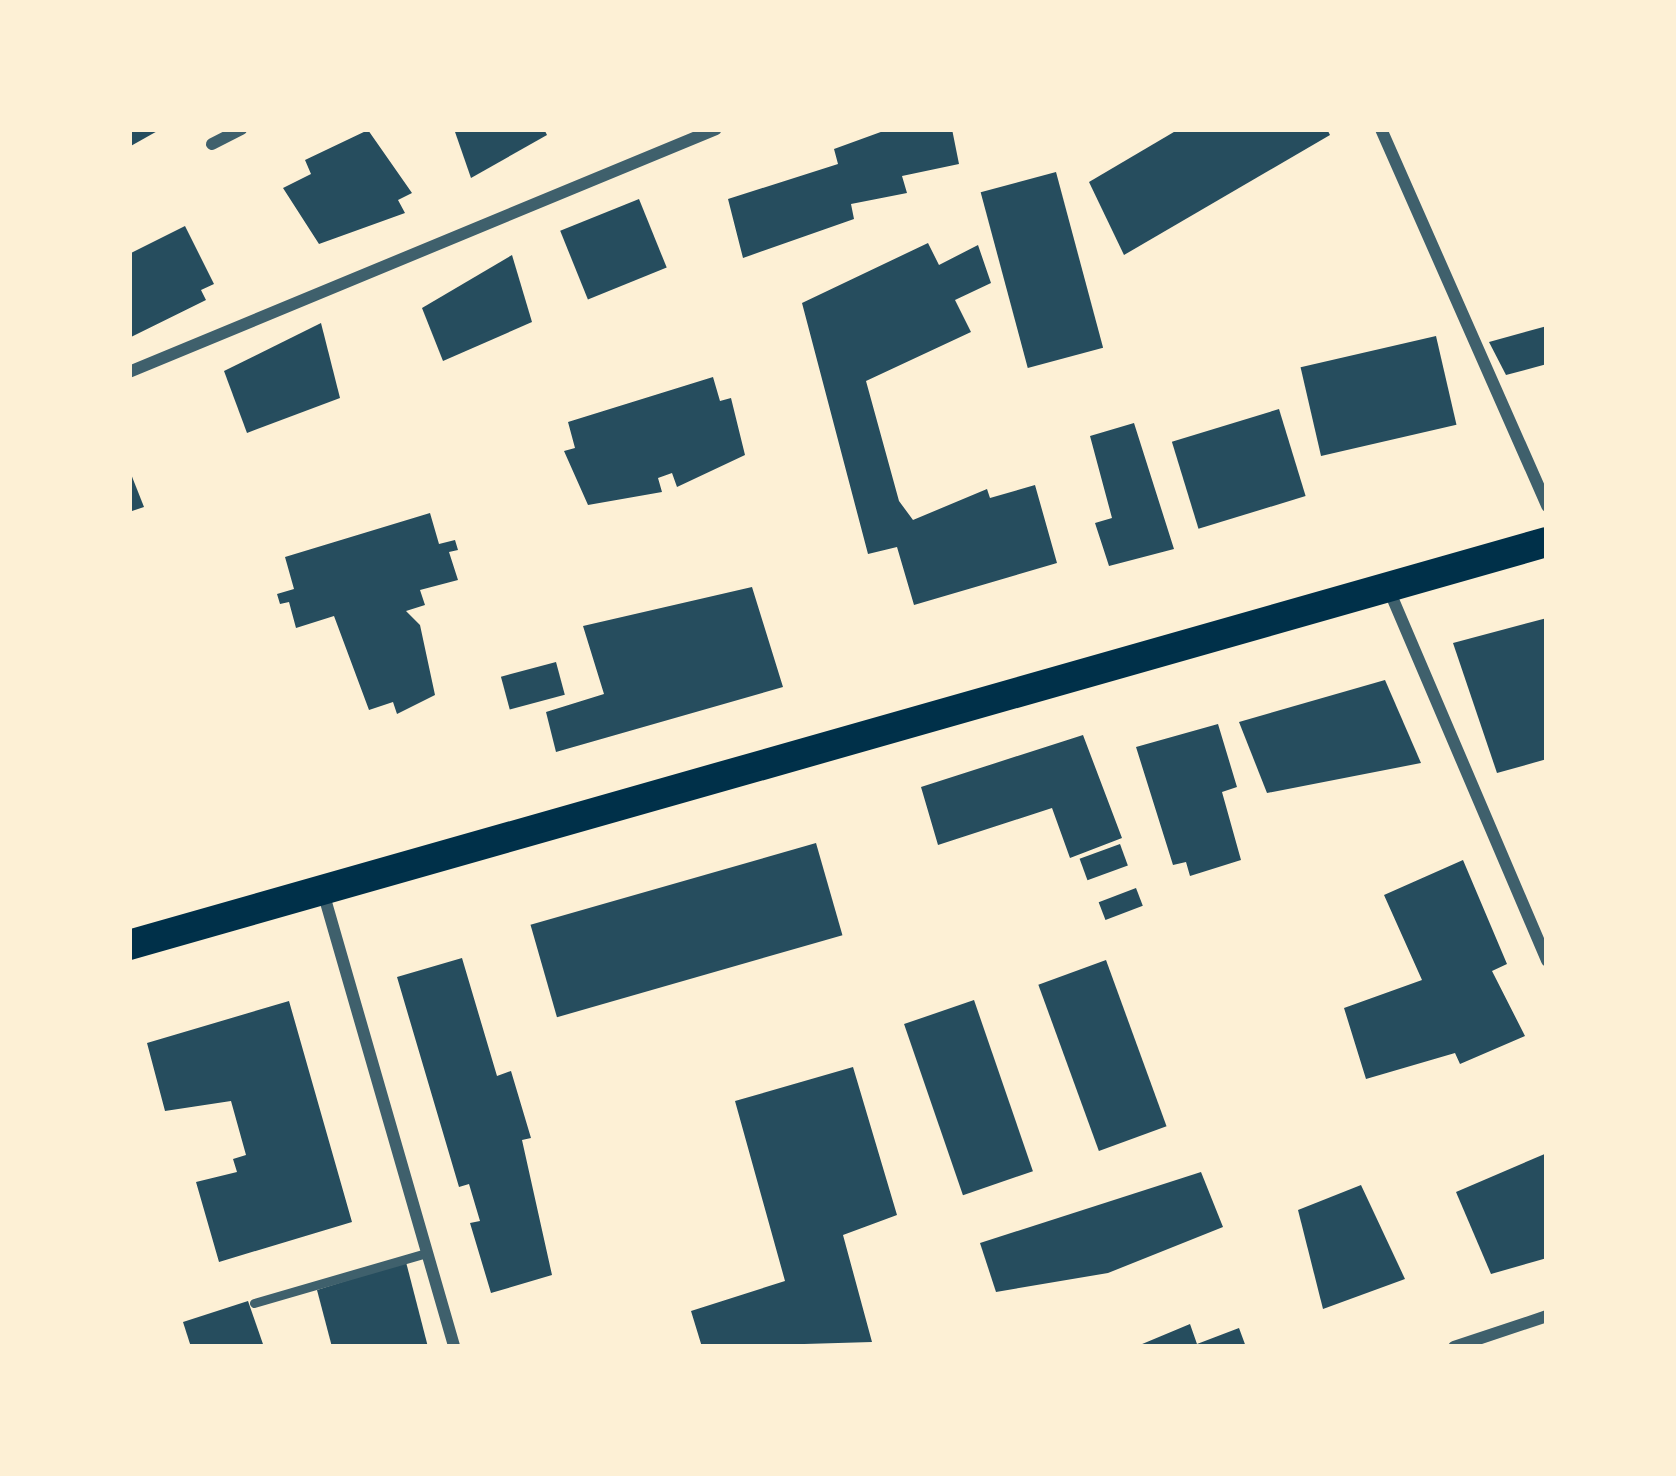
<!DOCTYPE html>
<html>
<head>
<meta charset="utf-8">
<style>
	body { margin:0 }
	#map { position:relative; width:1676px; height:1476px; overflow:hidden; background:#fdf0d5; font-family:"Alegreya Sans",sans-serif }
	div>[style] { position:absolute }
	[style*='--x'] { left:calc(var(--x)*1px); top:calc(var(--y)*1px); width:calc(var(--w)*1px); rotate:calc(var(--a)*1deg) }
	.building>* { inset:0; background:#264d5e; transform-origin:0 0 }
	.service>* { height:9px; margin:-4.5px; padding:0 4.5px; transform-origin:4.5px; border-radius:4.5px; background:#3f606c }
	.minor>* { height:12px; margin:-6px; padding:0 6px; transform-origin:6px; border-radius:6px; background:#3f606c }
	.primary>* { height:30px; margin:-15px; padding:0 15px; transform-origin:15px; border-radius:15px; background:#003049 }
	span { translate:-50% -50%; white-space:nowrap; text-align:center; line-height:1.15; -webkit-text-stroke:12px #fdf0d5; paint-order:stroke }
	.frame { position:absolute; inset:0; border:132px solid #fdf0d5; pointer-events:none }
</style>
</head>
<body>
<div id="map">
	<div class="building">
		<div style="clip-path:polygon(129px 129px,161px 129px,129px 147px)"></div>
		<div style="clip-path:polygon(454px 129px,544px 129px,547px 135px,471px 178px)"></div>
		<div style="clip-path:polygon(889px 129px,952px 129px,959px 164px,902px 176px,907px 193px,851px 204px,854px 219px,743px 258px,728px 199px,838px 164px,834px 149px)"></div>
		<div style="clip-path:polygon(1179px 129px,1327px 129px,1330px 135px,1124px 255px,1089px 182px)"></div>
		<div style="clip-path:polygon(368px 130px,412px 193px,398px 200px,405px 213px,319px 244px,283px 188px,311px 174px,305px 160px)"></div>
		<div style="left:1056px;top:172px;width:182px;height:78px;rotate:75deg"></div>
		<div style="left:639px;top:199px;width:74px;height:85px;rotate:68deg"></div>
		<div style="clip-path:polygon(185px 226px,214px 284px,201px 290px,206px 300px,129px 338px,129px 254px)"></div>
		<div style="clip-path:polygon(928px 243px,939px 265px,978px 245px,991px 283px,955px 300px,971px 332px,866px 381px,899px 501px,913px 520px,987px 489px,990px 498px,1035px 485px,1057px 563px,914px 605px,897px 547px,868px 554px,802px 303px)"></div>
		<div style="clip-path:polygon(512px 255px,532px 322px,443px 361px,422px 308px)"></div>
		<div style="clip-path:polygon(321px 323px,340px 398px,247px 433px,224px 371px)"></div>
		<div style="clip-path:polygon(1547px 326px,1547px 364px,1506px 375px,1489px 342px)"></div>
		<div style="left:1436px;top:336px;width:91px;height:139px;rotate:77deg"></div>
		<div style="clip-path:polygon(713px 377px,720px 401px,731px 398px,745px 455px,677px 487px,672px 473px,658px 478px,662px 492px,588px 505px,564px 451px,575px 448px,568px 422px)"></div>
		<div style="left:1279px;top:409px;width:91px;height:112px;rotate:73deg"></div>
		<div style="clip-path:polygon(1134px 423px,1174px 549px,1109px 566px,1095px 523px,1112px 518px,1090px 436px)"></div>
		<div style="clip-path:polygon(129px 469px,144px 507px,129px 512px)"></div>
		<div style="clip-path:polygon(430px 513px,439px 544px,455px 540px,458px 550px,449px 552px,458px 580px,420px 590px,425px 605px,406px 611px,420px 625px,435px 695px,397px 714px,393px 702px,369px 710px,334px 616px,296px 628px,289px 602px,280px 604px,277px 594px,294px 589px,285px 557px)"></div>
		<div style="clip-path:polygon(752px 587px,783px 687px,556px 752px,546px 712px,604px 694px,583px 626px)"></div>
		<div style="clip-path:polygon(1547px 618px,1547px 759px,1497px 773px,1453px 643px)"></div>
		<div style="left:556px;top:662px;width:34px;height:57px;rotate:75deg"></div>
		<div style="clip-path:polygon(1385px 680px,1421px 763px,1267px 793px,1239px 722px)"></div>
		<div style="clip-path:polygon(1218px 724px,1237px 787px,1222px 792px,1241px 860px,1190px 876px,1186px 862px,1173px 865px,1136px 747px)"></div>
		<div style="clip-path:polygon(1083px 735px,1122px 838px,1070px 858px,1052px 808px,938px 845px,921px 787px)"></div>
		<div style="left:816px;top:843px;width:96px;height:297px;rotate:74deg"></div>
		<div style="left:1120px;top:844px;width:23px;height:43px;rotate:70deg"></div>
		<div style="clip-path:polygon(1463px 860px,1507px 964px,1492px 971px,1525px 1036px,1460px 1064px,1455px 1053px,1366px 1079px,1344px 1008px,1422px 980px,1384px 895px)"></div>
		<div style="left:1136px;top:888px;width:19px;height:40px;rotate:69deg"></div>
		<div style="clip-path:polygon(462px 958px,497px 1076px,511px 1071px,531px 1138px,522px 1140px,552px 1275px,491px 1293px,470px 1223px,480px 1221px,469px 1184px,459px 1187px,397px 977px)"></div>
		<div style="left:1106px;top:960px;width:177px;height:72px;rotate:70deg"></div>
		<div style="left:974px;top:1000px;width:181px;height:74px;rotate:71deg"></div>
		<div style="clip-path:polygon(289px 1001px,352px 1222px,219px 1262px,196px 1182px,237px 1172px,233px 1159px,246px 1155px,231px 1101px,165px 1111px,147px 1043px)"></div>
		<div style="clip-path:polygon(853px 1067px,897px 1215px,843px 1235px,872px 1342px,702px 1347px,691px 1311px,785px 1281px,735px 1101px)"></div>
		<div style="clip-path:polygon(1547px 1153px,1547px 1258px,1491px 1274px,1456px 1192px)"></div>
		<div style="clip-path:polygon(1201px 1172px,1223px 1227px,1108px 1273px,996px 1292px,980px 1243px)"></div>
		<div style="clip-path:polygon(1361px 1185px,1405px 1279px,1323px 1309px,1298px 1210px)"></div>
		<div style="clip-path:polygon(406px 1262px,428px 1347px,332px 1347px,317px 1290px)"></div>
		<div style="clip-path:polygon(248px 1301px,264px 1347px,191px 1347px,183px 1322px)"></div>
		<div style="clip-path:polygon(1190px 1324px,1197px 1344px,1239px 1328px,1246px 1347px,1135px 1347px)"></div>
	</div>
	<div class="service">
		<div style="--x:254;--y:1303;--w:179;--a:-16.2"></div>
	</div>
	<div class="minor">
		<div style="--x:1381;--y:129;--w:412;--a:66.2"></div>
		<div style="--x:212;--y:144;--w:33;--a:-27"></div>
		<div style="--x:129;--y:372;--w:635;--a:-22.49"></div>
		<div style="--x:1389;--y:590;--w:403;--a:66.9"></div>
		<div style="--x:323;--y:892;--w:473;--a:73.9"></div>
		<div style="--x:1454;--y:1347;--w:98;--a:-18.4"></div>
	</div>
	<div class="primary">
		<div style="--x:129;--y:945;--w:1474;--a:-15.87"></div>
	</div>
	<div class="frame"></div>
</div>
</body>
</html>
